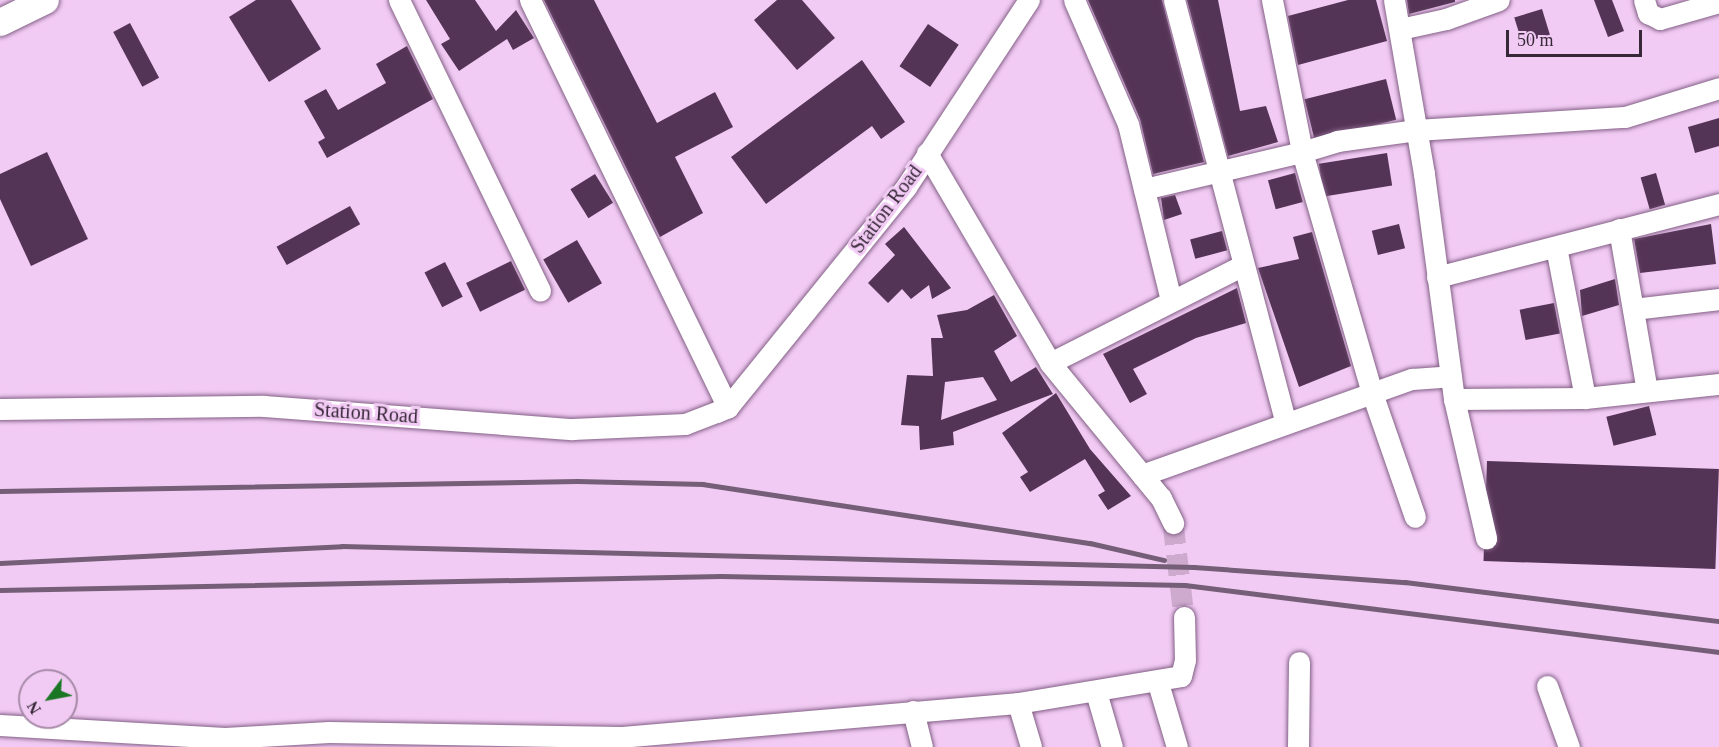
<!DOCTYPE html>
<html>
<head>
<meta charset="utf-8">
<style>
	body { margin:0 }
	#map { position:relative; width:1719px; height:747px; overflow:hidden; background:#f2cbf4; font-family:"Times New Roman",serif }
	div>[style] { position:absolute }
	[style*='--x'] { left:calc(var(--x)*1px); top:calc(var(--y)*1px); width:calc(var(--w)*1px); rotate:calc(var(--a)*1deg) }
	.building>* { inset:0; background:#543456; transform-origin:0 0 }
	.minor-tunnel>* { height:21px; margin-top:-10.5px; transform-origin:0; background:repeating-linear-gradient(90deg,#cdaace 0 21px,transparent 0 31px) }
	.roads { filter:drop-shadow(0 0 2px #836086) drop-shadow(0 0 2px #836086) }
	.minor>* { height:21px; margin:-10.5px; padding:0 10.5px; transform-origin:10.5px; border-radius:10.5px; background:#fff }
	.major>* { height:27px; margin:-13.5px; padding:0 13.5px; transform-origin:13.5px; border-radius:13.5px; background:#fff }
	.rail>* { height:4.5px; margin:-2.25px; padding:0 2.25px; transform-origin:2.25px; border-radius:2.25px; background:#755e77 }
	span { translate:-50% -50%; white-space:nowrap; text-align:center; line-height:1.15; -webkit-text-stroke:6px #f2cbf4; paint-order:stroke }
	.street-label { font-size:20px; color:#372838 }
	.north { position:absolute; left:18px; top:669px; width:60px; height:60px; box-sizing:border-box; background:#f2cbf4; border:2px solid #a78aa9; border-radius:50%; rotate:238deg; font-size:16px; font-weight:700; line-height:24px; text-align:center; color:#372838 }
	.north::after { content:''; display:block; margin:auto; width:21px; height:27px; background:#1a7625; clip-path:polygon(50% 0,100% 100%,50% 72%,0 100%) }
	.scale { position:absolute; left:1506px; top:30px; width:136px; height:27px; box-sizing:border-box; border:3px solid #372838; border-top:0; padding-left:8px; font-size:18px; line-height:21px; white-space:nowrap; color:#372838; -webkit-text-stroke:4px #f2cbf4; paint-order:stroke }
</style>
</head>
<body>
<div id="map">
	<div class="building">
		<div style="clip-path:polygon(256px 0,291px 0,321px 49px,269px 82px,229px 17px)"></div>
		<div style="clip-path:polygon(426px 0,475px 0,496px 31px,516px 10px,534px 38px,513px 50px,507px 39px,459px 71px,441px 44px,450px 39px)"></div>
		<div style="clip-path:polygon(544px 0,594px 0,657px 123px,715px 92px,733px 127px,675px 157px,703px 213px,660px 237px)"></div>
		<div style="clip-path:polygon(777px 0,802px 0,835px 38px,797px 70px,754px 20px)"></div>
		<div style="clip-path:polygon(1088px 0,1162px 0,1204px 162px,1153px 174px,1140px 119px)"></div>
		<div style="clip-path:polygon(1187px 0,1218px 0,1240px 111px,1266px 106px,1278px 142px,1228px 156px)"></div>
		<div style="clip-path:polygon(1348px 0,1376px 0,1387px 41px,1298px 65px,1288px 16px)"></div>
		<div style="clip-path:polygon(1407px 0,1455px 0,1455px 2px,1409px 14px)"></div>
		<div style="clip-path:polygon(1594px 0,1612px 0,1624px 31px,1608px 37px)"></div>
		<div style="left:1542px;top:9px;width:27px;height:29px;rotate:73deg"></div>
		<div style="left:130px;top:23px;width:62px;height:19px;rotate:62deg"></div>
		<div style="left:928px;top:24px;width:37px;height:51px;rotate:34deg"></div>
		<div style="clip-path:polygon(407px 46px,433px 99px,327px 158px,318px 142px,325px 138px,304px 101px,326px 89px,338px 110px,386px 83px,376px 64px)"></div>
		<div style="clip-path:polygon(862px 60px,905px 122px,881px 139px,872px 126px,766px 204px,731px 157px)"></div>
		<div style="left:1386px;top:79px;width:42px;height:84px;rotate:76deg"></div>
		<div style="clip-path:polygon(1719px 118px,1719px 146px,1695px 153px,1688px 127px)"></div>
		<div style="clip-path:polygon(47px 152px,88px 239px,31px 266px,0 199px,0 174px)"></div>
		<div style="left:1387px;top:153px;width:33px;height:69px;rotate:81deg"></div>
		<div style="left:1295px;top:173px;width:30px;height:28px;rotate:75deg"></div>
		<div style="left:1656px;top:173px;width:33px;height:16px;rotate:74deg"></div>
		<div style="left:595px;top:174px;width:34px;height:29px;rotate:58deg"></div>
		<div style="clip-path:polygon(1175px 195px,1182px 214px,1164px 220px,1161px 198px)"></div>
		<div style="left:350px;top:206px;width:21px;height:84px;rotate:61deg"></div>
		<div style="left:1399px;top:224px;width:25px;height:28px;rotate:76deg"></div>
		<div style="clip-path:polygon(1711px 224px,1716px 264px,1640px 273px,1634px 239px)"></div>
		<div style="clip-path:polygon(904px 227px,951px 288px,932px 299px,929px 285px,911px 299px,902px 289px,888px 303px,868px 283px,895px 255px,885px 244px)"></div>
		<div style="left:1222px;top:231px;width:20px;height:33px;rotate:75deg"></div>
		<div style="clip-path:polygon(1312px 232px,1351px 366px,1299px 387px,1258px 268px,1299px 259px,1293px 237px)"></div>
		<div style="left:577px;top:240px;width:50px;height:39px;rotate:60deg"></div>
		<div style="left:511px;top:261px;width:32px;height:50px;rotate:64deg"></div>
		<div style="left:445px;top:262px;width:39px;height:23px;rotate:63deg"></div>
		<div style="clip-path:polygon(1615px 279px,1619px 305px,1582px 316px,1580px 290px)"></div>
		<div style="clip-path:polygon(1237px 288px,1246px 323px,1196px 338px,1133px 369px,1147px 394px,1130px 403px,1103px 354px)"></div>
		<div style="clip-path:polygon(evenodd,994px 295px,1017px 336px,994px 351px,1011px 382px,1036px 367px,1053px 394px,953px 432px,954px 445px,920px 450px,919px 426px,901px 425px,907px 375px,933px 376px,931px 338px,943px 338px,937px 315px,967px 310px,994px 295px,983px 377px,997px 400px,941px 420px,945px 382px,983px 377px)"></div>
		<div style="left:1554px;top:303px;width:31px;height:35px;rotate:79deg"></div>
		<div style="clip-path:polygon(1056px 393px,1090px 449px,1131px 496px,1108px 510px,1098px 495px,1105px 491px,1085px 459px,1030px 492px,1020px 477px,1028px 472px,1002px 433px)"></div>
		<div style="left:1649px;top:406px;width:30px;height:44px;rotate:76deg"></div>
		<div style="left:1487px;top:461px;width:232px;height:100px;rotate:2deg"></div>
	</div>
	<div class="minor-tunnel">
		<div style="--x:1173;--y:523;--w:95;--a:83.3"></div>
	</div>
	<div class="roads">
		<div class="minor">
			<div style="--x:399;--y:0;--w:323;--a:64.1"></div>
			<div style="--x:530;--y:0;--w:453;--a:64.1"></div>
			<div style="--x:1074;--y:0;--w:135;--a:66.5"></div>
			<div style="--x:1128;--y:124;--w:182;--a:76.3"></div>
			<div style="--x:1174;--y:0;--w:435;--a:75.2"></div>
			<div style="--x:1272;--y:0;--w:155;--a:78.8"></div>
			<div style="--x:1302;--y:152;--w:37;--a:-17"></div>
			<div style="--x:1337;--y:141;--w:80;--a:-7.9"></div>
			<div style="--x:1416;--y:130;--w:209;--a:-3.6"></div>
			<div style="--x:1625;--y:117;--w:98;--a:-17.1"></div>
			<div style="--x:1394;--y:0;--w:177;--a:80.2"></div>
			<div style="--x:1424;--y:174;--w:227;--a:82.4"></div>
			<div style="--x:1454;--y:399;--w:131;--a:-0.4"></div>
			<div style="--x:1585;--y:398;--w:135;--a:-6"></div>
			<div style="--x:1644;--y:0;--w:14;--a:73"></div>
			<div style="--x:1648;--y:13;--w:13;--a:27"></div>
			<div style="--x:1660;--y:19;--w:61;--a:-16.1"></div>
			<div style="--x:1400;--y:29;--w:47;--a:-12.3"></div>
			<div style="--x:1446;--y:19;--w:56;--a:-19.7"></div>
			<div style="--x:927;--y:153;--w:243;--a:59.6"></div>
			<div style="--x:1050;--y:363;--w:175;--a:50.6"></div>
			<div style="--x:1161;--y:498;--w:28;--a:64"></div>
			<div style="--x:1144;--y:189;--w:162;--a:-13.2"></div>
			<div style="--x:1302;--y:152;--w:251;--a:73.8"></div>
			<div style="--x:1372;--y:393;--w:131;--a:70.9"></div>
			<div style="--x:1619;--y:229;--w:164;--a:80.2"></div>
			<div style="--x:1556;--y:247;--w:154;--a:79.1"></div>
			<div style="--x:1437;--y:277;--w:291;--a:-14.5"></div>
			<div style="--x:1633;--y:309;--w:87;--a:-6.6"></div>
			<div style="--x:1050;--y:363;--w:216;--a:-26.9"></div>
			<div style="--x:1454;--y:399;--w:143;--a:77"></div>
			<div style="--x:0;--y:409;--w:264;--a:-0.7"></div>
			<div style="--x:264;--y:406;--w:309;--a:4.3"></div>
			<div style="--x:572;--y:429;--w:113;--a:-2.5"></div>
			<div style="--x:685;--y:424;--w:34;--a:-21"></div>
			<div style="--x:717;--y:412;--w:12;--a:-24"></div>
			<div style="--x:728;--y:407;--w:283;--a:-51"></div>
			<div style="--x:906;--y:187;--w:224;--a:-56.7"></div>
			<div style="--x:1142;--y:475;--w:287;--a:-19.6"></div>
			<div style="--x:1412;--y:379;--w:39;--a:-4"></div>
			<div style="--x:1158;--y:683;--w:67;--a:73.5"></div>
			<div style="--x:1547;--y:686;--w:65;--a:70.2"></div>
			<div style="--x:1096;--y:692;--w:57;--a:73.8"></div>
			<div style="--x:1018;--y:703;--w:46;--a:73.5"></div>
			<div style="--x:913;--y:711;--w:37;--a:76"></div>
			<div style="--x:0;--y:725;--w:225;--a:3.3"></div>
			<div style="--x:225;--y:738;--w:104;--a:-3.3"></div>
			<div style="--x:329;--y:732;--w:292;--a:1"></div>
			<div style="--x:621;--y:737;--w:398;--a:-4.9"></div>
			<div style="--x:1018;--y:703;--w:165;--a:-9.4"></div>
			<div style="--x:1181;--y:676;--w:16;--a:-76"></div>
			<div style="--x:1185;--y:660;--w:43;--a:-91.3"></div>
			<div style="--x:1298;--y:747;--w:85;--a:-89.3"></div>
		</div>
		<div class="major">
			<div style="--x:0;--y:22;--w:50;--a:-26.1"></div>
		</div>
	</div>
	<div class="rail">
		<div style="--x:0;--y:491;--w:577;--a:-0.99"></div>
		<div style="--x:577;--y:481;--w:126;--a:1.4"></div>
		<div style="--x:703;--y:484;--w:391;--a:8.7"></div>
		<div style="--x:1090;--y:543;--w:76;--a:12.9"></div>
		<div style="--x:0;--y:563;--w:342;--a:-2.8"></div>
		<div style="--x:342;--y:546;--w:852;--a:1.41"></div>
		<div style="--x:1194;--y:567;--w:212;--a:4.1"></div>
		<div style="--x:1405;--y:582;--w:316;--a:7.1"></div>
		<div style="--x:0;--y:590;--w:721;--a:-1.11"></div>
		<div style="--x:721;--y:576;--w:464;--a:1.1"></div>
		<div style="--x:1185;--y:585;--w:538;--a:7.15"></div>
	</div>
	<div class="street-label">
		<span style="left:886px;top:209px;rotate:-53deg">Station Road</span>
		<span style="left:366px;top:413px;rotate:4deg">Station Road</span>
	</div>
	<div class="north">N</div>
	<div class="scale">50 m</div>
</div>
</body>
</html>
